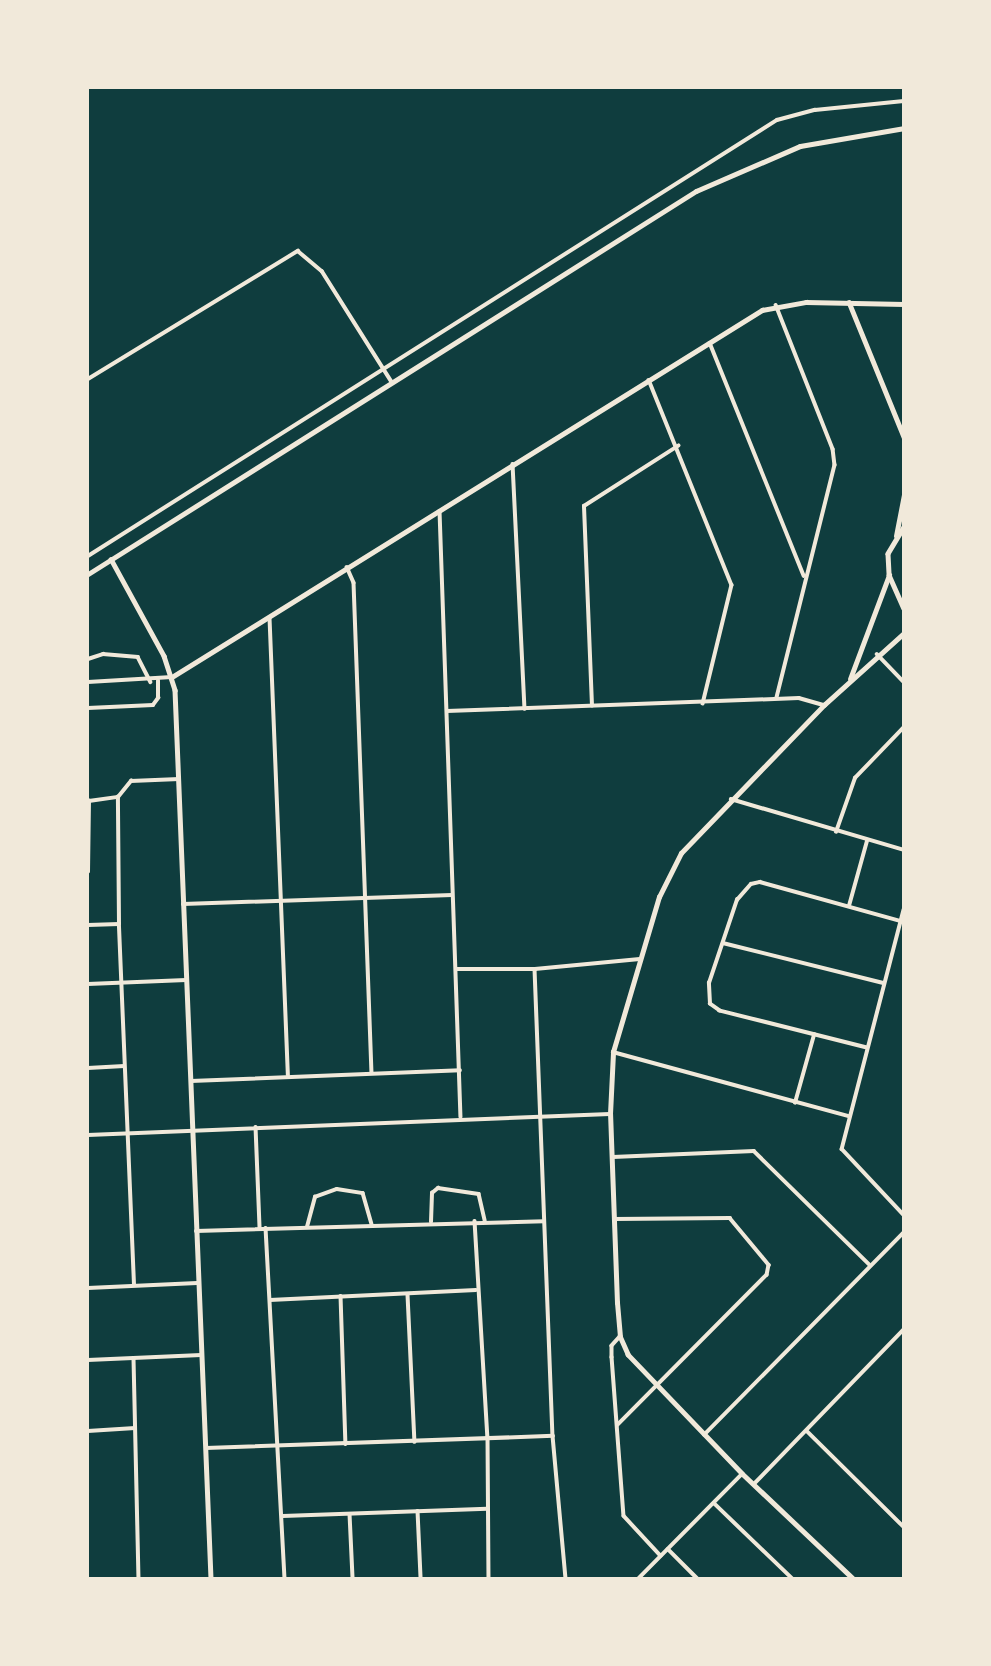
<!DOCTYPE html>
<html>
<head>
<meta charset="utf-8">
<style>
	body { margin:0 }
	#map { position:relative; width:991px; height:1666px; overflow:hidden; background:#0f3d3e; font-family:"Open Sans",sans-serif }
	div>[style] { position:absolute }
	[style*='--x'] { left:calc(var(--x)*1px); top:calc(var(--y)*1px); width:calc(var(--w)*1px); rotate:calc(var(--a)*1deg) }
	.minor>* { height:3.5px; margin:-1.75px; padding:0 1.75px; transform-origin:1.75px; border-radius:1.75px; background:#f1e9da }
	.tertiary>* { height:4.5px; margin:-2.25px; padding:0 2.25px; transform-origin:2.25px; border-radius:2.25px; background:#f1e9da }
	.secondary>* { height:5px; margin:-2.5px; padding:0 2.5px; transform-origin:2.5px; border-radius:2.5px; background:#f1e9da }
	span { translate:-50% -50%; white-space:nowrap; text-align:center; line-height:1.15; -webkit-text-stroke:7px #f1e9da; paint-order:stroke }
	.frame { position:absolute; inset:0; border:89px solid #f1e9da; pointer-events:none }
</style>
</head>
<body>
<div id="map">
	<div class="minor">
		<div style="--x:776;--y:305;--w:155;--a:68.4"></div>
		<div style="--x:833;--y:449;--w:16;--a:83"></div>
		<div style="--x:835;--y:465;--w:240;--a:104"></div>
		<div style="--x:710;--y:343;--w:251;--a:68"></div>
		<div style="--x:88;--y:379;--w:246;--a:-31.4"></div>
		<div style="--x:298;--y:251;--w:31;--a:40"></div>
		<div style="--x:322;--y:271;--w:131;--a:57.8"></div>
		<div style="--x:649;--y:380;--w:221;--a:68"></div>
		<div style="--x:732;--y:585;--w:122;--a:103.7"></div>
		<div style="--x:513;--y:464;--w:245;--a:87.2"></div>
		<div style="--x:440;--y:511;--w:606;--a:88.02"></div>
		<div style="--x:88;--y:556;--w:815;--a:-32.33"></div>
		<div style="--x:777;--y:120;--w:39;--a:-15"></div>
		<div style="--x:815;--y:110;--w:89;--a:-5.8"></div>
		<div style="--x:347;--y:567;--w:17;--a:66"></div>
		<div style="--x:354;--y:583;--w:489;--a:87.9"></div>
		<div style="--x:270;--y:618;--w:457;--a:87.7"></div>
		<div style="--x:877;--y:654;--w:39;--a:46"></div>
		<div style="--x:88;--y:659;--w:16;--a:-18"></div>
		<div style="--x:103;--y:654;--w:35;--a:5"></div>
		<div style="--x:138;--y:657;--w:28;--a:63"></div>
		<div style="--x:88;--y:682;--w:84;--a:-3.4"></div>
		<div style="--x:592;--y:706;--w:200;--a:-92.3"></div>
		<div style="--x:584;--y:506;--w:112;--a:-32.6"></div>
		<div style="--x:88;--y:708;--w:65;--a:-2.6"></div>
		<div style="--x:153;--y:705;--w:9;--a:-54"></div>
		<div style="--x:158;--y:698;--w:17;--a:-90"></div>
		<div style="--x:447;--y:711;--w:352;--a:-2.1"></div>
		<div style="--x:799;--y:698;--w:26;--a:16"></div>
		<div style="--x:731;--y:799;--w:180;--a:16.4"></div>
		<div style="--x:89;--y:801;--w:29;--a:-8"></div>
		<div style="--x:836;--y:832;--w:57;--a:-70.6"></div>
		<div style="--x:855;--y:778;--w:71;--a:-46.1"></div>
		<div style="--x:88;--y:872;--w:71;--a:-89.2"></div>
		<div style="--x:183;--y:904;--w:269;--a:-1.9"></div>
		<div style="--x:849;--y:906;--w:67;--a:-74.5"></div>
		<div style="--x:904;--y:910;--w:247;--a:104.5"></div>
		<div style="--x:842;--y:1149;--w:91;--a:46.8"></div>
		<div style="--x:88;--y:925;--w:31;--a:-2"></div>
		<div style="--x:723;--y:943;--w:165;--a:14"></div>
		<div style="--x:457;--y:969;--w:78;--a:0"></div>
		<div style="--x:535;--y:969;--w:105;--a:-5.4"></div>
		<div style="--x:535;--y:969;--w:467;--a:87.8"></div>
		<div style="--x:553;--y:1436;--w:143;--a:84.8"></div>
		<div style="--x:88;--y:984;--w:98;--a:-2.3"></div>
		<div style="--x:867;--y:1048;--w:152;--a:-165.9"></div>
		<div style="--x:720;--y:1011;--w:12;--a:-145"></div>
		<div style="--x:710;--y:1004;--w:21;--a:-93"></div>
		<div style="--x:709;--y:983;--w:88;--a:-71.4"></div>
		<div style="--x:737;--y:900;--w:21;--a:-49"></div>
		<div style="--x:751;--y:884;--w:9;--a:-13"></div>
		<div style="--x:760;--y:882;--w:146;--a:15.5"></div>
		<div style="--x:613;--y:1052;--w:245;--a:15.2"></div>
		<div style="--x:88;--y:1068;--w:36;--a:-3"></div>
		<div style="--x:191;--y:1081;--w:269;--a:-2.3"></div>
		<div style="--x:795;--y:1103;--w:71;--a:-74.4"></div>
		<div style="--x:256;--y:1127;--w:101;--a:87.7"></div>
		<div style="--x:88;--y:1135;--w:522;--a:-2.3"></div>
		<div style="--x:613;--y:1157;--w:141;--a:-2.4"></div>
		<div style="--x:754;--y:1151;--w:161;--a:44.5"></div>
		<div style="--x:614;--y:1219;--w:116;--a:-0.5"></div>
		<div style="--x:730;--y:1218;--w:61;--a:50.3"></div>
		<div style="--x:769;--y:1265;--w:10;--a:101"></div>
		<div style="--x:767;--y:1275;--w:211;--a:134.8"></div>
		<div style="--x:475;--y:1221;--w:216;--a:86.6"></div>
		<div style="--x:488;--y:1437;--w:141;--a:89.6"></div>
		<div style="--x:431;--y:1222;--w:29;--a:-88"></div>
		<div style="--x:432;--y:1193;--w:8;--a:-40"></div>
		<div style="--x:438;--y:1188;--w:41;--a:8.3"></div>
		<div style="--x:479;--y:1194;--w:27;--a:77"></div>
		<div style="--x:307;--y:1227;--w:31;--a:-75"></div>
		<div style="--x:315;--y:1197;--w:23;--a:-20"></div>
		<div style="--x:337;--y:1189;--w:26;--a:9"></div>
		<div style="--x:363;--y:1193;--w:32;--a:74"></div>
		<div style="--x:266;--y:1228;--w:351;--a:86.9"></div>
		<div style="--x:196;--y:1231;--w:348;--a:-1.6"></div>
		<div style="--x:134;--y:1285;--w:361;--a:-92.4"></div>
		<div style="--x:119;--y:924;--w:127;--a:-90.5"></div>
		<div style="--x:118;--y:797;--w:21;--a:-51"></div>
		<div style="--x:131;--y:781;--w:48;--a:-2.4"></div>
		<div style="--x:88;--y:1288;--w:109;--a:-2.6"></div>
		<div style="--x:408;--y:1295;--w:147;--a:87.3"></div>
		<div style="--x:341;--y:1296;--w:148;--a:88.1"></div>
		<div style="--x:270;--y:1300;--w:206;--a:-2.8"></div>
		<div style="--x:620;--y:1337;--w:12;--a:132"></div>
		<div style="--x:612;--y:1346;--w:11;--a:90"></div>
		<div style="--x:612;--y:1357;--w:159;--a:85.7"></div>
		<div style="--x:624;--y:1516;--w:54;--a:47.2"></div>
		<div style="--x:134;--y:1359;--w:219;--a:88.7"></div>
		<div style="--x:88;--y:1360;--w:113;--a:-2.5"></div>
		<div style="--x:88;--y:1431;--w:47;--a:-3.7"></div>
		<div style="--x:807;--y:1431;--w:136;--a:44.7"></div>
		<div style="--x:704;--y:1435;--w:285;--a:-45.4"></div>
		<div style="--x:206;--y:1448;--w:347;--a:-2"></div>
		<div style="--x:754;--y:1484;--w:216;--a:-45.9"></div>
		<div style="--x:714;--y:1503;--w:108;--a:43.9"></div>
		<div style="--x:418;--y:1511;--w:67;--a:87.4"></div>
		<div style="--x:350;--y:1514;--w:64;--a:87.3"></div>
		<div style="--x:283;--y:1516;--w:204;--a:-2"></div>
		<div style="--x:668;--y:1549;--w:41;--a:45"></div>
		<div style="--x:639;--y:1578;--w:146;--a:-45.3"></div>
	</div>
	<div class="tertiary">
		<div style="--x:849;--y:302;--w:146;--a:67.8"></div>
		<div style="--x:904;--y:527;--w:31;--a:121"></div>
		<div style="--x:888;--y:554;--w:21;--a:87"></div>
		<div style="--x:889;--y:575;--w:36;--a:66"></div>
		<div style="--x:896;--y:536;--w:42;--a:-79"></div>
		<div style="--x:111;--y:559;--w:111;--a:61.3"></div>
		<div style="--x:164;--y:656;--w:36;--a:72"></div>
		<div style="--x:175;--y:690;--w:889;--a:87.68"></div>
		<div style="--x:172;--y:677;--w:695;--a:-31.88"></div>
		<div style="--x:762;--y:310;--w:45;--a:-10.3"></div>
		<div style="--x:806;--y:302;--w:98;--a:1.2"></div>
		<div style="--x:850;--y:679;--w:111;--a:-69.4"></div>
		<div style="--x:852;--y:1578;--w:151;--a:-136.6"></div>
		<div style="--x:742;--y:1474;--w:165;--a:-133.8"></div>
		<div style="--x:628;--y:1355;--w:20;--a:-114"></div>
		<div style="--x:620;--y:1337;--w:34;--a:-95"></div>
		<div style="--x:617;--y:1303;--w:189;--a:-92.1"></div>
		<div style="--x:610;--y:1114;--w:62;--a:-87.2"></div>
		<div style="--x:613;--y:1052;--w:162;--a:-73.5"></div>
		<div style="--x:659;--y:897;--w:49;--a:-63.4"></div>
		<div style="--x:681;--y:853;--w:206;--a:-46"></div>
		<div style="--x:824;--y:705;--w:108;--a:-42"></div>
	</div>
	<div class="secondary">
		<div style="--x:88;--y:574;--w:719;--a:-32.21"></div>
		<div style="--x:696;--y:191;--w:113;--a:-23.4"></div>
		<div style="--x:800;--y:146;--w:106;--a:-9.8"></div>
	</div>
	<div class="frame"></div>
</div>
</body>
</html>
